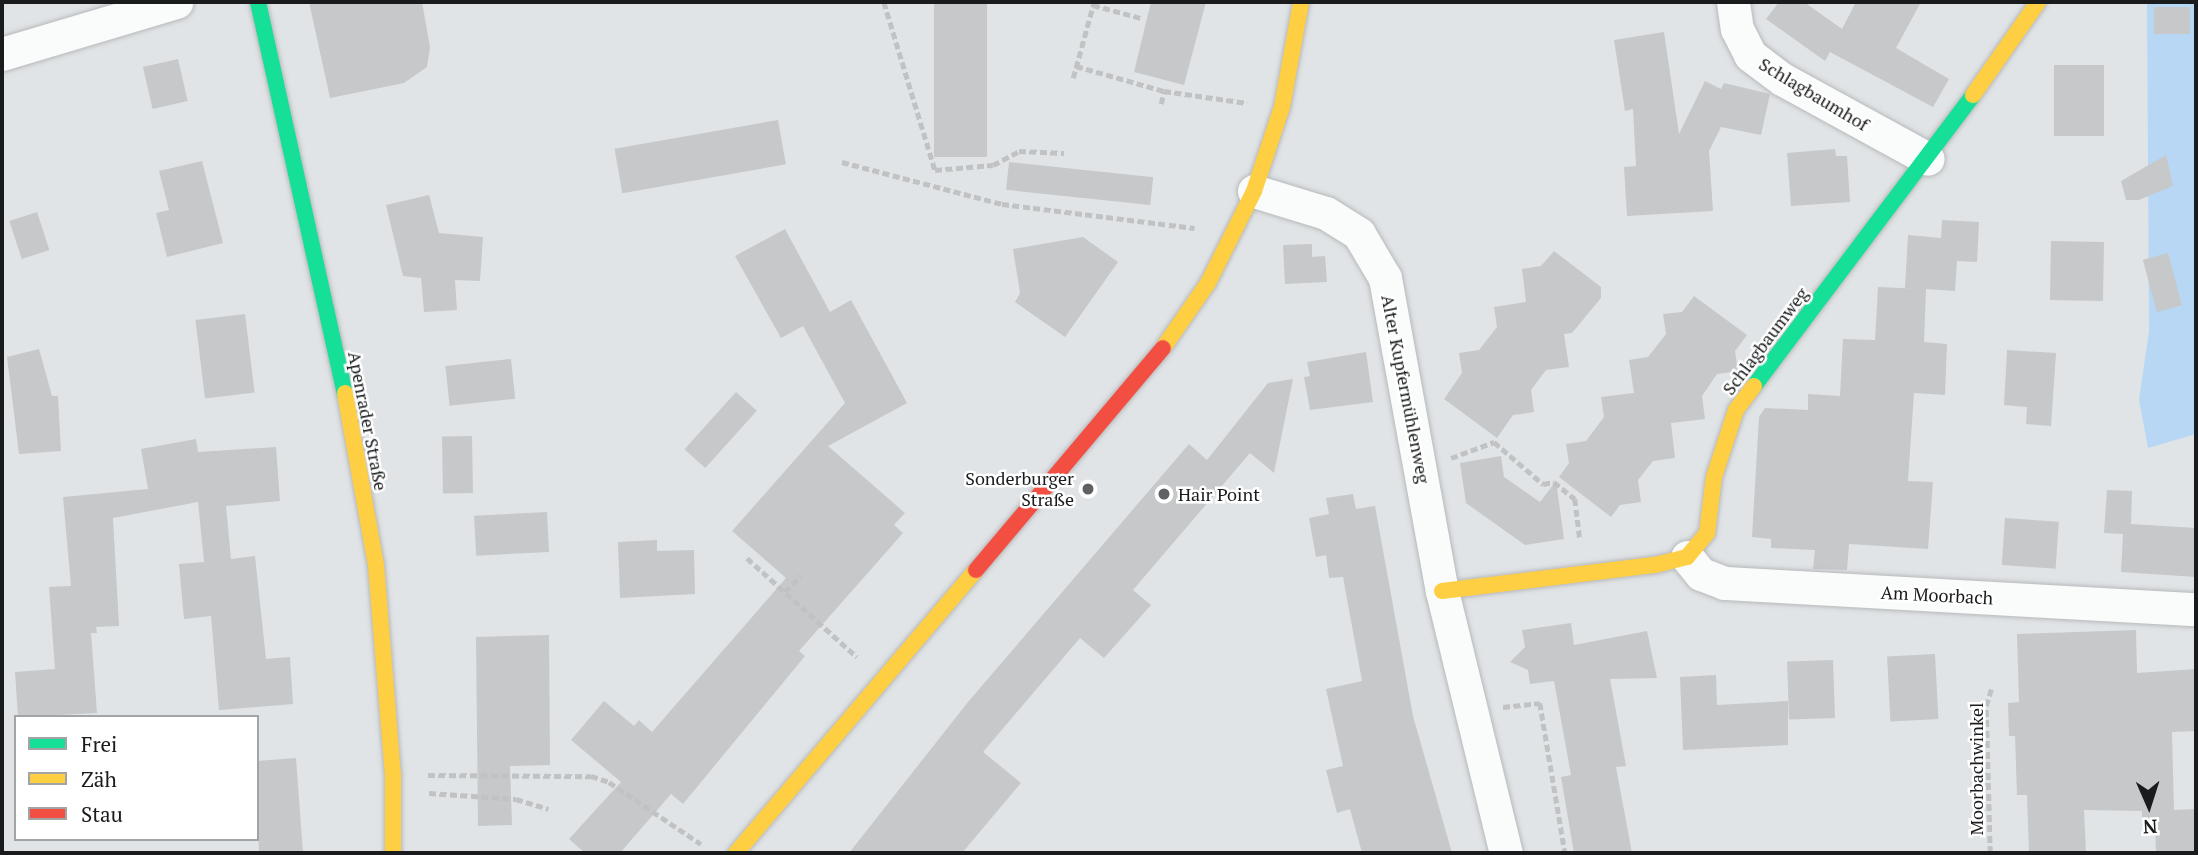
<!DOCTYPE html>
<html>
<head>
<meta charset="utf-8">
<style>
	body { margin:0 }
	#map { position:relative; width:2198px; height:855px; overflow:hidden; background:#e1e4e6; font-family:"PT Serif",serif }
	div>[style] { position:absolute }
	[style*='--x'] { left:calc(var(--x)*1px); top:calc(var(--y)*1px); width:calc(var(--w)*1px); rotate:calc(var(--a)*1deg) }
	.green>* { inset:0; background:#b7d7f4 }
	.building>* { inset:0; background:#c6c8ca; transform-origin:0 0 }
	.path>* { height:4.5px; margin-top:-2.25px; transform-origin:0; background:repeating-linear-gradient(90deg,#c0c2c3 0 7px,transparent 0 10.5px) }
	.roads { filter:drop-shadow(0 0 2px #b7b9bb) drop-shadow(0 0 2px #b7b9bb) }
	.street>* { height:33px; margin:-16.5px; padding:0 16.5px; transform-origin:16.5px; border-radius:16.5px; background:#fafbfb }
	.fast>* { height:16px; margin:-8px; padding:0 8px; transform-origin:8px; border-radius:8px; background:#16e098 }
	.slow>* { height:16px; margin:-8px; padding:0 8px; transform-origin:8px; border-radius:8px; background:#ffcf43 }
	.jam>* { height:16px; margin:-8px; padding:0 8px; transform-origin:8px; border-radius:8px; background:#f24e42 }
	.dots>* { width:19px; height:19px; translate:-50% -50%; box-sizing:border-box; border:4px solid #fff; border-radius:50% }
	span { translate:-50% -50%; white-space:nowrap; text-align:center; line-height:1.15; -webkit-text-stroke:5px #fff; paint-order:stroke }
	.street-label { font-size:18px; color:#191b1d }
	.poi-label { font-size:18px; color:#191b1d }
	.right { translate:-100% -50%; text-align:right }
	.left { translate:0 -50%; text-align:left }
	.frame { position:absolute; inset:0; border:4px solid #191b1d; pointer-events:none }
	.legend { position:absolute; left:14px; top:715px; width:245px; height:126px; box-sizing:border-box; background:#fff; border:2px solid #a3a4a5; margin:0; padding:9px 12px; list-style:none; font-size:21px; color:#191b1d }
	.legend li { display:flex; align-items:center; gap:14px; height:35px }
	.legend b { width:35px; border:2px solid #a3a4a5 }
	.north { position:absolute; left:2114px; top:771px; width:70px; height:70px; -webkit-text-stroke:5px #fff; paint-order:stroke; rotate:177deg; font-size:19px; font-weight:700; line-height:28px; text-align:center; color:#191b1d }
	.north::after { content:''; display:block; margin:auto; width:24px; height:32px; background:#191b1d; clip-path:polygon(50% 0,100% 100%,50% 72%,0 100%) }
</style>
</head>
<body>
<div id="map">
	<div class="green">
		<div style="clip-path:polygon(2147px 2px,2196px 2px,2196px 434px,2148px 448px,2139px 400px,2149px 331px)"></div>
	</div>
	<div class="building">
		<div style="clip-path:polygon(309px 2px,422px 2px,430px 47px,427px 67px,404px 83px,330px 98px)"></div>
		<div style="left:934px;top:2px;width:53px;height:155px"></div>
		<div style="clip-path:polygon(1151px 2px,1206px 2px,1184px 85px,1134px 72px)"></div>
		<div style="clip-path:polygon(1779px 2px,1804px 2px,1842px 29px,1856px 2px,1921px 2px,1896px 48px,1949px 79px,1933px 107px,1830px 52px,1825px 61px,1766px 19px)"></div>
		<div style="left:2190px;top:7px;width:27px;height:36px;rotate:90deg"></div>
		<div style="clip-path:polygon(1664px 32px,1679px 134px,1705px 81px,1721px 89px,1724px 83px,1770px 94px,1761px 135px,1721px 127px,1709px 151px,1713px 211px,1627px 216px,1624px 167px,1636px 166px,1633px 109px,1625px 111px,1614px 40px)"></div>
		<div style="left:178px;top:59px;width:43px;height:36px;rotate:77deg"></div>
		<div style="left:2054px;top:65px;width:50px;height:71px"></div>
		<div style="left:778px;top:120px;width:45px;height:166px;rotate:80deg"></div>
		<div style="clip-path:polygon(1835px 149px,1836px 156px,1847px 156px,1850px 202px,1791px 206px,1787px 153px)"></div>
		<div style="clip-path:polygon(2166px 155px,2173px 186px,2139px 200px,2126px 200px,2121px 181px)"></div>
		<div style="clip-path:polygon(202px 161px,223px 243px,167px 257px,156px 213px,169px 210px,159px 171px)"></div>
		<div style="left:1009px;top:162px;width:145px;height:28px;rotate:6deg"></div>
		<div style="clip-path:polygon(429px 195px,439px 233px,483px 237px,480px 281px,455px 280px,457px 310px,424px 312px,421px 278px,403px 276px,386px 205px)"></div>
		<div style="left:37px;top:212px;width:40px;height:29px;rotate:72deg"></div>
		<div style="clip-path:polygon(1942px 220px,1979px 222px,1977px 262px,1957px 261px,1955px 291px,1926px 289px,1924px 342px,1947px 344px,1945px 395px,1914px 393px,1908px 481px,1933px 482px,1928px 549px,1849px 544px,1847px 570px,1813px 569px,1815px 550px,1771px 548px,1771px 539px,1752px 537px,1759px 417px,1765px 408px,1808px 410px,1808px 394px,1840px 396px,1843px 339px,1875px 340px,1878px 287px,1925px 289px,1905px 288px,1908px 235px,1941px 238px)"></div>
		<div style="clip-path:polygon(785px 229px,830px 312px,851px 300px,907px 403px,828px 446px,905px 513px,894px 525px,903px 533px,799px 651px,805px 656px,683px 804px,671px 794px,620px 853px,585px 853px,569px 839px,621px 782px,571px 740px,604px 701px,634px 726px,639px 720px,652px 732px,786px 578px,732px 531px,845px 403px,803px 326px,781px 338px,735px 256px)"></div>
		<div style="clip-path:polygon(1083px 237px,1118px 262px,1065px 337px,1015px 302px,1020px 293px,1013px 249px)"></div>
		<div style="left:2051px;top:241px;width:53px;height:59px;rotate:1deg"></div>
		<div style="clip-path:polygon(1312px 244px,1312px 257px,1325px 256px,1327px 282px,1285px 284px,1283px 245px)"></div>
		<div style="clip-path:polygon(1554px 251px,1601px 287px,1601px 298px,1572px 333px,1564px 334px,1569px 367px,1546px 370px,1531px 390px,1534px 412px,1513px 415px,1497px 438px,1444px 399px,1462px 373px,1459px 353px,1479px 350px,1497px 327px,1494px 307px,1526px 302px,1522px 269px,1541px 266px)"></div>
		<div style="left:2168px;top:253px;width:54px;height:26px;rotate:75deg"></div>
		<div style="clip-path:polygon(1694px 296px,1747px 335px,1735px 351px,1738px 371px,1717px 374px,1702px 396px,1705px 419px,1671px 423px,1675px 458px,1653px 461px,1638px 480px,1641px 502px,1620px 505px,1611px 517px,1559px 477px,1569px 463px,1566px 444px,1586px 441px,1604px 417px,1601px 397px,1634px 393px,1629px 360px,1648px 357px,1666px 334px,1663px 314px,1682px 312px)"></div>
		<div style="left:245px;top:314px;width:79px;height:50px;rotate:83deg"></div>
		<div style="clip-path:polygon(39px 349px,52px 396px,58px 396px,61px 451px,19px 454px,7px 357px)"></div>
		<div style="clip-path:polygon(2007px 350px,2056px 353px,2051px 426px,2026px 424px,2027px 407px,2004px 405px)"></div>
		<div style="clip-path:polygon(1366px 352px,1373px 402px,1310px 410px,1304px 377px,1310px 376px,1307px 362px)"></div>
		<div style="left:511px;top:359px;width:40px;height:66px;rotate:84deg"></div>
		<div style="clip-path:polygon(1293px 379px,1274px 473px,1250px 453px,1133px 590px,1151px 605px,1104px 658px,1080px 638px,983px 752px,1021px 783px,962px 853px,849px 853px,968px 702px,1189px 444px,1207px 460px,1268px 383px)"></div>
		<div style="left:736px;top:392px;width:28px;height:77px;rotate:42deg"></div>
		<div style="left:472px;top:436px;width:57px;height:30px;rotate:89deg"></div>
		<div style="clip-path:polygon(196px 439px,198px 452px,276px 447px,280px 501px,226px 506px,231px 559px,255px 556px,266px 659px,290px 657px,293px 704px,219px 710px,211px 616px,184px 619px,179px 564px,204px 562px,198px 502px,113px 518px,119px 626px,96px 627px,97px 633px,91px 633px,97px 713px,18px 717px,15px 672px,55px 669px,49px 587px,71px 586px,63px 497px,148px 489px,141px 449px)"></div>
		<div style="clip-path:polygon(1501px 456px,1504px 477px,1540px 502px,1556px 481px,1564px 539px,1525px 545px,1466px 503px,1460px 463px)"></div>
		<div style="clip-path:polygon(2107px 490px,2132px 491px,2131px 524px,2196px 528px,2196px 577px,2121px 572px,2123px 534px,2104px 533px)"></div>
		<div style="clip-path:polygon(1353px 494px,1356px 509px,1375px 506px,1413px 716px,1452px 853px,1362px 853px,1350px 809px,1337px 813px,1326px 770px,1343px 766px,1326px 689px,1362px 681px,1343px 577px,1329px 578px,1326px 555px,1316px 557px,1309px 518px,1329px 514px,1326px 498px)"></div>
		<div style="left:547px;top:512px;width:40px;height:73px;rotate:87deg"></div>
		<div style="left:2005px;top:518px;width:54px;height:47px;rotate:4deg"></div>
		<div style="clip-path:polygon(657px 540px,657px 551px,694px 550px,695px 594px,620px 598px,618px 542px)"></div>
		<div style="clip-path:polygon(1571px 623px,1574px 645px,1647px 631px,1657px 678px,1610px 679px,1626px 766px,1616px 767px,1632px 853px,1574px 853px,1561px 777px,1571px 775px,1554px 681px,1530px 684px,1528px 670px,1510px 662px,1525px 647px,1522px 630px)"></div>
		<div style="clip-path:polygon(2136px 630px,2137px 673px,2196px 669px,2196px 731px,2172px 732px,2174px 810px,2196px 809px,2196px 853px,2156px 853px,2155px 825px,2142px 826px,2142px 811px,2084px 810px,2086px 853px,2029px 853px,2027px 795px,2017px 795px,2015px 736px,2009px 736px,2008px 703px,2019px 702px,2017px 634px)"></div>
		<div style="clip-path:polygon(549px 635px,550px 765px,510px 766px,512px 825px,478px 826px,476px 637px)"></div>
		<div style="left:1935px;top:654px;width:65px;height:48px;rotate:87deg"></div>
		<div style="left:1833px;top:660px;width:58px;height:46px;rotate:88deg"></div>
		<div style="clip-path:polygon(1716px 675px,1717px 705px,1788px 701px,1788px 745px,1683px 750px,1680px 677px)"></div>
		<div style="clip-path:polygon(296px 758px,303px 853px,259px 853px,257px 761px)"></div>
	</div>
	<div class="path">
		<div style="--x:884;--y:2;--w:176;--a:73.1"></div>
		<div style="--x:935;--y:170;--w:58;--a:-4.9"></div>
		<div style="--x:993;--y:165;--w:30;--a:-28"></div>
		<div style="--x:1019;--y:151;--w:45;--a:2.5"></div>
		<div style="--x:1093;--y:5;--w:50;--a:15.2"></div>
		<div style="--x:1076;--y:66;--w:91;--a:15.9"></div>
		<div style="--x:1164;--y:91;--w:84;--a:8.2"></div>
		<div style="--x:1073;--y:78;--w:79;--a:-74.6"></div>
		<div style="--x:1161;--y:104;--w:13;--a:-77"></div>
		<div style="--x:842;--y:162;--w:165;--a:14.7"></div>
		<div style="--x:1002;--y:204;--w:194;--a:7.1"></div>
		<div style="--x:1451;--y:458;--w:46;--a:-20.4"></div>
		<div style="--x:1494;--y:442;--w:65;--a:40.6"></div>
		<div style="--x:1543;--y:484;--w:11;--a:-10"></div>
		<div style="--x:1554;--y:482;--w:27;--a:39"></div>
		<div style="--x:1575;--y:499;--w:39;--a:83"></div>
		<div style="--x:747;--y:558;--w:148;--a:42"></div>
		<div style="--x:785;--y:592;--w:23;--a:-47"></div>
		<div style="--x:1503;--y:707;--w:37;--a:-6"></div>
		<div style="--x:1540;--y:703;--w:152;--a:80.5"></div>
		<div style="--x:428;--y:775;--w:163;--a:0.4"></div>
		<div style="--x:591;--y:776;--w:19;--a:18"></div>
		<div style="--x:609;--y:782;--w:111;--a:34"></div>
		<div style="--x:429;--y:793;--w:87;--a:3.9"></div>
		<div style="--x:516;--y:799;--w:34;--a:17"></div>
		<div style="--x:1990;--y:853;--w:147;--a:-91.6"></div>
		<div style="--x:1986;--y:706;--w:21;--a:-73"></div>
	</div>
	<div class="roads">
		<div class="street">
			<div style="--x:1733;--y:2;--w:27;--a:82"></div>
			<div style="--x:1737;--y:29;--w:29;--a:63"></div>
			<div style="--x:1750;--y:55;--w:40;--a:37"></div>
			<div style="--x:1782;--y:79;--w:166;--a:28.7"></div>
			<div style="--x:2;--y:54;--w:182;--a:-16.6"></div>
			<div style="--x:1254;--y:191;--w:75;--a:17"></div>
			<div style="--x:1326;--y:213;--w:39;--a:32"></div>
			<div style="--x:1359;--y:234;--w:51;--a:59.4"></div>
			<div style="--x:1385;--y:278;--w:318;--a:79.7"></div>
			<div style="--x:1442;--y:591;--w:270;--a:76.3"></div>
			<div style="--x:1687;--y:557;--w:22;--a:51"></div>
			<div style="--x:1701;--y:574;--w:25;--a:21"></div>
			<div style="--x:1724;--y:583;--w:473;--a:3.2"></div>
		</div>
		<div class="fast">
			<div style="--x:258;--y:2;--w:401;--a:77.5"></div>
			<div style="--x:1754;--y:386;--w:364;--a:-53"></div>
		</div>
		<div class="slow">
			<div style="--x:1973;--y:95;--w:113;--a:-55"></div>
			<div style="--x:1163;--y:348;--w:79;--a:-55.3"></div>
			<div style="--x:1208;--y:283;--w:103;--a:-63.4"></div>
			<div style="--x:1254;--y:191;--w:89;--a:-71.6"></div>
			<div style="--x:1282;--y:107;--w:107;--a:-79.7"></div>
			<div style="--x:345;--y:393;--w:175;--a:79.8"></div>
			<div style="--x:376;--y:565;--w:211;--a:85.4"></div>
			<div style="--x:393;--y:775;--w:78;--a:90"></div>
			<div style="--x:1442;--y:591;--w:215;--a:-7"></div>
			<div style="--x:1655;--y:565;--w:33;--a:-14"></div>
			<div style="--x:1687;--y:557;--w:31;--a:-50"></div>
			<div style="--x:1707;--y:533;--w:56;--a:-82.9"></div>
			<div style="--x:1714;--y:477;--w:71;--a:-71.8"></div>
			<div style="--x:1736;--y:410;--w:30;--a:-53"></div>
			<div style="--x:736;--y:853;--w:371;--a:-49.7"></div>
		</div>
		<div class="jam">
			<div style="--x:976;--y:570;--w:290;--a:-49.9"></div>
		</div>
	</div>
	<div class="dots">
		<div style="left:1088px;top:489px;background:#5f6163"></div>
		<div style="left:1164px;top:494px;background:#5f6163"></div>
	</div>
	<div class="street-label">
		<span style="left:1814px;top:94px;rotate:31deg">Schlagbaumhof</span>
		<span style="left:1765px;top:341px;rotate:-53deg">Schlagbaumweg</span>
		<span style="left:1406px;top:389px;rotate:79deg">Alter Kupfermühlenweg</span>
		<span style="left:368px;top:421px;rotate:79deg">Apenrader Straße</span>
		<span style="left:1937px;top:595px;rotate:3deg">Am Moorbach</span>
		<span style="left:1976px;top:769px;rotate:-90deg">Moorbachwinkel</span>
	</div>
	<div class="poi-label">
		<span class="right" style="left:1074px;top:489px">Sonderburger<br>Straße</span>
		<span class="left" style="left:1178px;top:494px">Hair Point</span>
	</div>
	<div class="frame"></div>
	<ul class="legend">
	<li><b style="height:9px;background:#16e098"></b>Frei</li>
	<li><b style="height:9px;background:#ffcf43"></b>Zäh</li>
	<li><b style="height:9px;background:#f24e42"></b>Stau</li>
	</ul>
	<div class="north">N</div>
</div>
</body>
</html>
